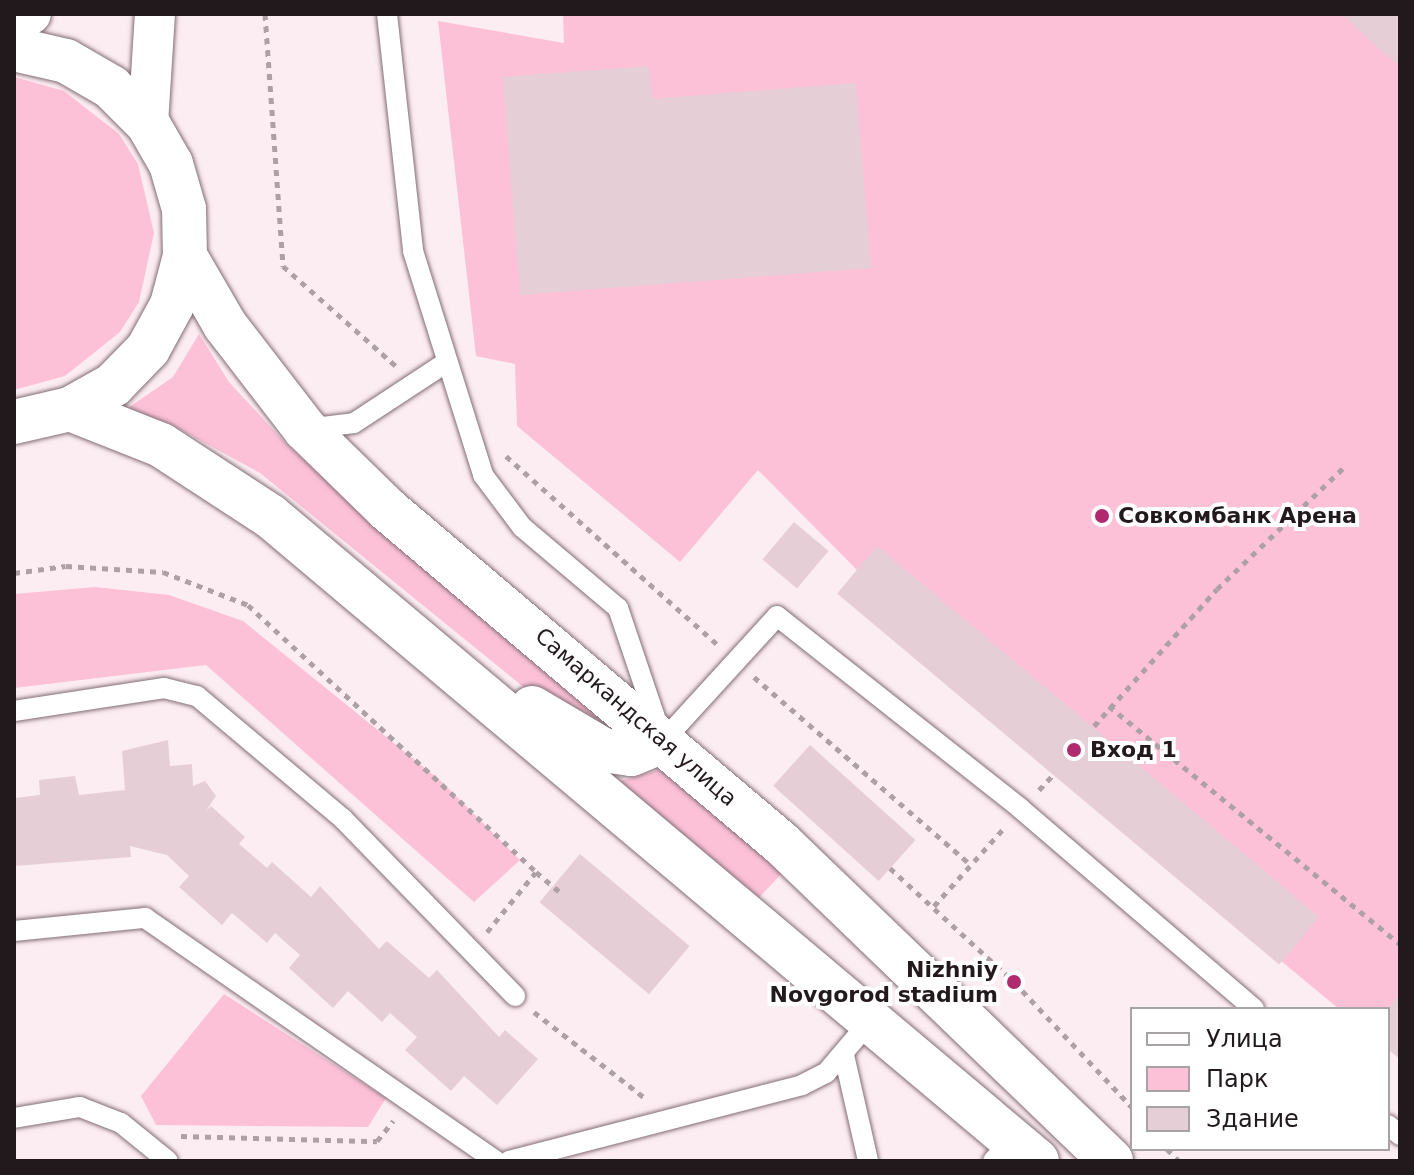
<!DOCTYPE html>
<html>
<head>
<meta charset="utf-8">
<style>
	body { margin:0 }
	#map { position:relative; width:1414px; height:1175px; overflow:hidden; background:#fcedf2; font-family:"DejaVu Sans",sans-serif }
	div>[style] { position:absolute }
	[style*='--x'] { left:calc(var(--x)*1px); top:calc(var(--y)*1px); width:calc(var(--w)*1px); rotate:calc(var(--a)*1deg) }
	.green>* { inset:0; background:#fcc1d7 }
	.building>* { inset:0; background:#e6ced6; transform-origin:0 0 }
	.path>* { height:5px; margin-top:-2.5px; transform-origin:0; background:repeating-linear-gradient(90deg,#aea1a6 0 6px,transparent 0 12px) }
	.roads { filter:drop-shadow(0 0 2px #836d75) drop-shadow(0 0 2px #836d75) }
	.service>* { height:20px; margin:-10px; padding:0 10px; transform-origin:10px; border-radius:10px; background:#fff }
	.minor>* { height:40px; margin:-20px; padding:0 20px; transform-origin:20px; border-radius:20px; background:#fff }
	.secondary>* { height:44px; margin:-22px; padding:0 22px; transform-origin:22px; border-radius:22px; background:#fff }
	.dots>* { width:22px; height:22px; translate:-50% -50%; box-sizing:border-box; border:4px solid #fff; border-radius:50% }
	span { translate:-50% -50%; white-space:nowrap; text-align:center; line-height:1.15; -webkit-text-stroke:8px #fff; paint-order:stroke }
	.poi-label { font-size:22px; color:#22191c; font-weight:700 }
	.left { translate:0 -50%; text-align:left }
	.right { translate:-100% -50%; text-align:right }
	.street-label { font-size:22px; color:#22191c }
	.frame { position:absolute; inset:0; border:16px solid #22191c; pointer-events:none }
	.legend { position:absolute; left:1130px; top:1007px; width:260px; height:144px; box-sizing:border-box; background:#fff; border:2px solid #a7a3a4; margin:0; padding:10px 14px; list-style:none; font-size:24px; color:#22191c }
	.legend li { display:flex; align-items:center; gap:16px; height:40px }
	.legend b { width:40px; border:2px solid #a7a3a4 }
</style>
</head>
<body>
<div id="map">
	<div class="green">
		<div style="clip-path:polygon(563px 14px,1400px 14px,1400px 1059px,1388px 1049px,1388px 1009px,1339px 1009px,838px 594px,857px 570px,758px 470px,680px 562px,517px 426px,515px 364px,476px 356px,438px 21px,564px 43px)"></div>
		<div style="clip-path:polygon(14px 77px,64px 91px,119px 134px,138px 164px,154px 233px,139px 302px,120px 332px,65px 376px,14px 390px)"></div>
		<div style="clip-path:polygon(199px 334px,229px 382px,288px 446px,601px 716px,588px 724px,553px 711px,260px 473px,168px 423px,125px 410px,173px 377px)"></div>
		<div style="clip-path:polygon(95px 587px,169px 595px,243px 621px,442px 782px,520px 860px,474px 902px,206px 665px,14px 688px,14px 594px)"></div>
		<div style="clip-path:polygon(666px 768px,782px 873px,754px 903px,613px 783px)"></div>
		<div style="clip-path:polygon(224px 994px,386px 1098px,368px 1127px,156px 1125px,141px 1096px)"></div>
	</div>
	<div class="building">
		<div style="clip-path:polygon(1342px 14px,1400px 14px,1400px 66px,1373px 44px)"></div>
		<div style="clip-path:polygon(649px 66px,652px 99px,856px 83px,871px 268px,520px 295px,503px 77px)"></div>
		<div style="left:794px;top:522px;width:45px;height:49px;rotate:40deg"></div>
		<div style="left:877px;top:546px;width:577px;height:62px;rotate:40deg"></div>
		<div style="clip-path:polygon(168px 740px,170px 766px,192px 764px,193px 786px,205px 781px,216px 796px,206px 811px,211px 806px,245px 837px,239px 844px,267px 868px,272px 862px,311px 897px,320px 886px,379px 949px,387px 941px,429px 978px,437px 970px,499px 1037px,505px 1030px,538px 1059px,497px 1105px,464px 1076px,451px 1091px,405px 1050px,417px 1037px,390px 1013px,382px 1022px,348px 991px,333px 1008px,289px 968px,300px 955px,275px 933px,267px 943px,232px 913px,222px 925px,179px 887px,189px 876px,167px 855px,130px 846px,131px 857px,14px 866px,14px 798px,40px 795px,39px 780px,75px 776px,79px 795px,125px 790px,122px 751px)"></div>
		<div style="left:810px;top:745px;width:142px;height:55px;rotate:42deg"></div>
		<div style="left:580px;top:854px;width:143px;height:63px;rotate:40deg"></div>
		<div style="clip-path:polygon(1400px 994px,1400px 1059px,1388px 1049px,1388px 1008px)"></div>
	</div>
	<div class="path">
		<div style="--x:265;--y:14;--w:253;--a:85.9"></div>
		<div style="--x:283;--y:266;--w:151;--a:41.5"></div>
		<div style="--x:506;--y:456;--w:283;--a:41.7"></div>
		<div style="--x:14;--y:573;--w:52;--a:-7.7"></div>
		<div style="--x:66;--y:566;--w:97;--a:3.5"></div>
		<div style="--x:163;--y:572;--w:91;--a:21.2"></div>
		<div style="--x:248;--y:605;--w:393;--a:42.8"></div>
		<div style="--x:754;--y:677;--w:287;--a:40.9"></div>
		<div style="--x:1109;--y:706;--w:376;--a:39.3"></div>
		<div style="--x:1094;--y:726;--w:184;--a:-48.1"></div>
		<div style="--x:1217;--y:589;--w:175;--a:-43.8"></div>
		<div style="--x:1039;--y:790;--w:22;--a:-47"></div>
		<div style="--x:890;--y:868;--w:168;--a:42.6"></div>
		<div style="--x:1014;--y:982;--w:172;--a:46.7"></div>
		<div style="--x:934;--y:906;--w:106;--a:-48.1"></div>
		<div style="--x:487;--y:932;--w:77;--a:-50.8"></div>
		<div style="--x:536;--y:872;--w:30;--a:40"></div>
		<div style="--x:534;--y:1012;--w:142;--a:37.8"></div>
		<div style="--x:181;--y:1136;--w:196;--a:1.5"></div>
		<div style="--x:377;--y:1141;--w:26;--a:-51"></div>
		<div style="--x:1167;--y:1149;--w:17;--a:45"></div>
	</div>
	<div class="roads">
		<div class="service">
			<div style="--x:387;--y:14;--w:238;--a:83.7"></div>
			<div style="--x:413;--y:251;--w:235;--a:72.6"></div>
			<div style="--x:483;--y:475;--w:65;--a:53.1"></div>
			<div style="--x:522;--y:527;--w:126;--a:40.2"></div>
			<div style="--x:618;--y:608;--w:140;--a:71.3"></div>
			<div style="--x:663;--y:741;--w:169;--a:-47.6"></div>
			<div style="--x:777;--y:616;--w:311;--a:38.3"></div>
			<div style="--x:1021;--y:809;--w:307;--a:40.6"></div>
			<div style="--x:306;--y:429;--w:48;--a:-7.1"></div>
			<div style="--x:354;--y:423;--w:111;--a:-33.3"></div>
			<div style="--x:14;--y:711;--w:152;--a:-8.7"></div>
			<div style="--x:164;--y:688;--w:34;--a:14"></div>
			<div style="--x:197;--y:696;--w:191;--a:40.1"></div>
			<div style="--x:343;--y:819;--w:247;--a:45.8"></div>
			<div style="--x:14;--y:931;--w:132;--a:-5.7"></div>
			<div style="--x:145;--y:918;--w:427;--a:34.7"></div>
			<div style="--x:844;--y:1055;--w:109;--a:77.2"></div>
			<div style="--x:14;--y:1118;--w:67;--a:-9.5"></div>
			<div style="--x:80;--y:1107;--w:44;--a:21.3"></div>
			<div style="--x:121;--y:1123;--w:60;--a:39"></div>
			<div style="--x:1388;--y:1125;--w:16;--a:40"></div>
			<div style="--x:509;--y:1161;--w:303;--a:-14.5"></div>
			<div style="--x:802;--y:1085;--w:27;--a:-27"></div>
			<div style="--x:826;--y:1073;--w:70;--a:-49.7"></div>
			<div style="--x:993;--y:1161;--w:29;--a:-49"></div>
		</div>
		<div class="minor">
			<div style="--x:14;--y:23;--w:19;--a:-28"></div>
			<div style="--x:148;--y:124;--w:110;--a:-86.4"></div>
		</div>
		<div class="secondary">
			<div style="--x:14;--y:49;--w:53;--a:13"></div>
			<div style="--x:66;--y:61;--w:52;--a:30"></div>
			<div style="--x:111;--y:87;--w:52;--a:45"></div>
			<div style="--x:148;--y:124;--w:46;--a:60.1"></div>
			<div style="--x:171;--y:164;--w:47;--a:73.9"></div>
			<div style="--x:184;--y:209;--w:47;--a:88.8"></div>
			<div style="--x:185;--y:256;--w:51;--a:104.9"></div>
			<div style="--x:172;--y:305;--w:50;--a:118.6"></div>
			<div style="--x:148;--y:349;--w:50;--a:134.2"></div>
			<div style="--x:113;--y:385;--w:49;--a:150.8"></div>
			<div style="--x:70;--y:409;--w:57;--a:166.9"></div>
			<div style="--x:185;--y:256;--w:80;--a:59.9"></div>
			<div style="--x:225;--y:325;--w:131;--a:52.4"></div>
			<div style="--x:305;--y:429;--w:116;--a:44.3"></div>
			<div style="--x:388;--y:510;--w:515;--a:40.28"></div>
			<div style="--x:781;--y:843;--w:458;--a:43.9"></div>
			<div style="--x:70;--y:409;--w:98;--a:21.6"></div>
			<div style="--x:161;--y:445;--w:130;--a:33.1"></div>
			<div style="--x:270;--y:516;--w:1002;--a:40.06"></div>
			<div style="--x:532;--y:708;--w:82;--a:30.6"></div>
			<div style="--x:603;--y:750;--w:28;--a:8"></div>
			<div style="--x:631;--y:754;--w:35;--a:-22"></div>
		</div>
	</div>
	<div class="dots">
		<div style="left:1102px;top:516px;background:#b12a6f"></div>
		<div style="left:1074px;top:750px;background:#b12a6f"></div>
		<div style="left:1014px;top:982px;background:#b12a6f"></div>
	</div>
	<div class="poi-label">
		<span class="left" style="left:1118px;top:516px">Совкомбанк Арена</span>
		<span class="left" style="left:1090px;top:750px">Вход 1</span>
		<span class="right" style="left:998px;top:982px">Nizhniy<br>Novgorod stadium</span>
	</div>
	<div class="street-label">
		<span style="left:636px;top:717px;rotate:41deg">Самаркандская улица</span>
	</div>
	<div class="frame"></div>
	<ul class="legend">
	<li><b style="height:10px;background:#fff"></b>Улица</li>
	<li><b style="height:22px;background:#fcc1d7"></b>Парк</li>
	<li><b style="height:22px;background:#e6ced6"></b>Здание</li>
	</ul>
</div>
</body>
</html>
